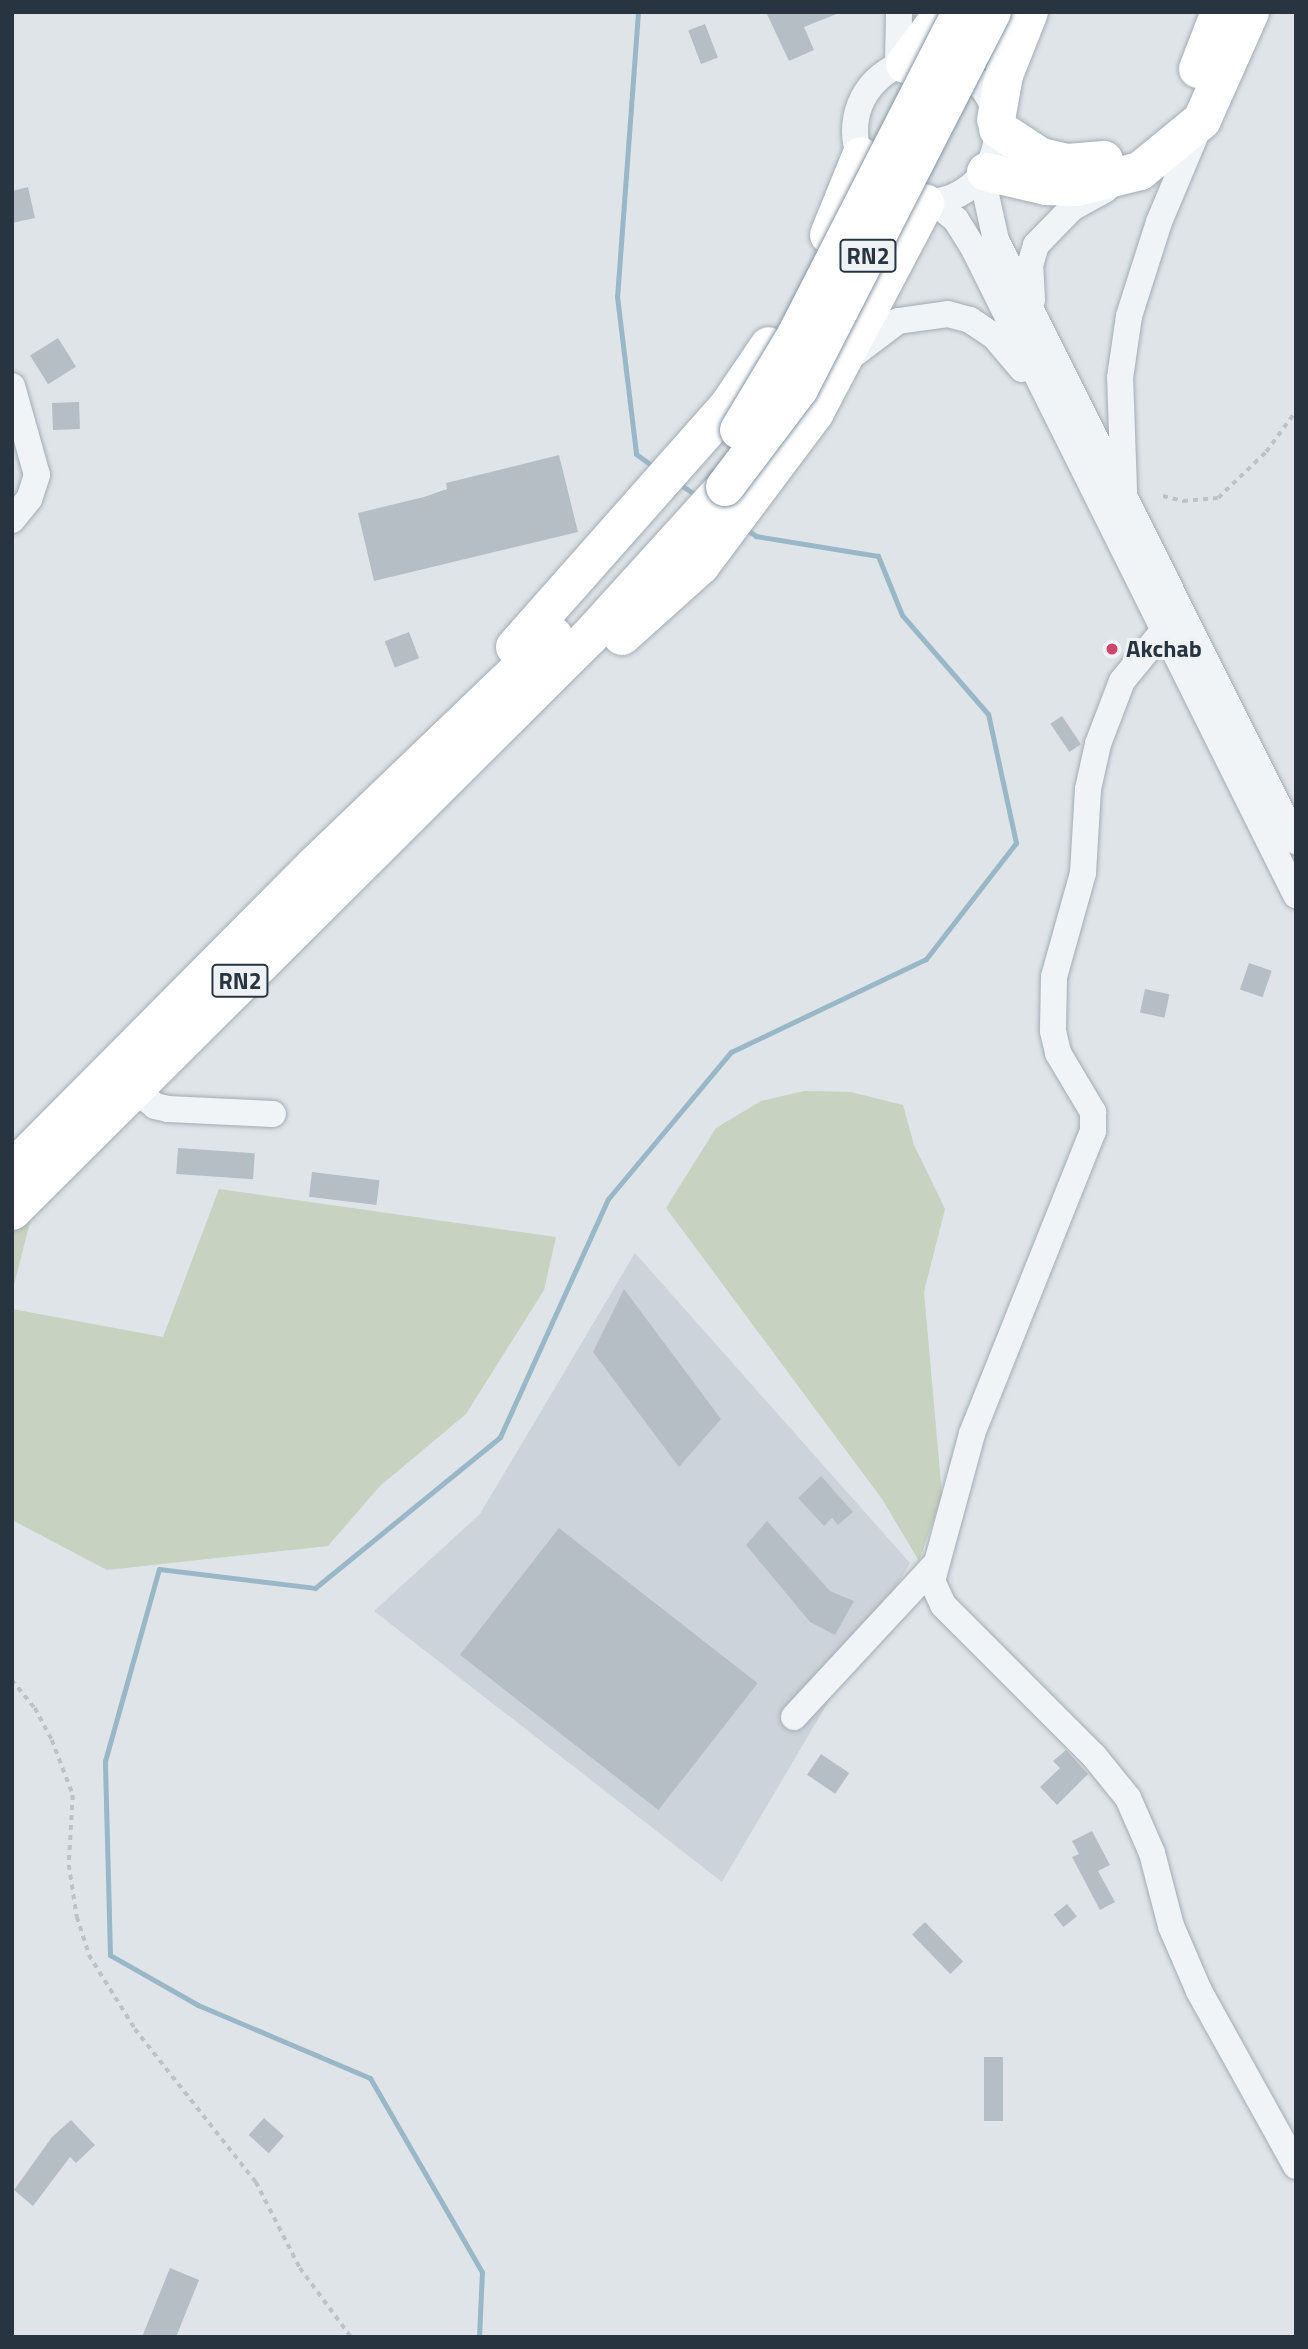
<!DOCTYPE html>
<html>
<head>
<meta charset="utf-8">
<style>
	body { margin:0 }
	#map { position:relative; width:1308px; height:2349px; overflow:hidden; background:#dfe4e8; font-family:"Titillium Web",sans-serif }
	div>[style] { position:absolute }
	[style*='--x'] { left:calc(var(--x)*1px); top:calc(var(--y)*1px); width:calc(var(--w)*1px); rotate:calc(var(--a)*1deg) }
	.built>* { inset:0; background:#cdd3da }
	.green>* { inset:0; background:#c7d2c0 }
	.stream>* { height:5px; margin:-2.5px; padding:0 2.5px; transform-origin:2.5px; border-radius:2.5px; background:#9ab7c8 }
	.building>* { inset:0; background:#b6bec5; transform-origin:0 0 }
	.path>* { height:3.5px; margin-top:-1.75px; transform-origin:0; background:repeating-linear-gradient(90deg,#bdc2c6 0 5px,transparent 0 10px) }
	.roads { filter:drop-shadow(0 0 2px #a4acb2) drop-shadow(0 0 2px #a4acb2) }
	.minor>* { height:26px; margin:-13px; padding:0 13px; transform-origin:13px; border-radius:13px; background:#f1f4f6 }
	.minor>.ring { margin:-13px; padding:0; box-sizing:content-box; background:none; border:26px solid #f1f4f6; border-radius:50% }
	.highway>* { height:38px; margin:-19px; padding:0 19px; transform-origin:19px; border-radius:19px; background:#fff }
	.bridges { filter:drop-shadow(0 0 2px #86949f) drop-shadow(0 0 2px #86949f) }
	.highway-bridge>* { height:38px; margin:-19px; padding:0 19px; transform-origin:19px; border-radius:19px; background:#fff }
	.dots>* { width:19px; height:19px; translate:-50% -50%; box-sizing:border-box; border:4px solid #eef2f6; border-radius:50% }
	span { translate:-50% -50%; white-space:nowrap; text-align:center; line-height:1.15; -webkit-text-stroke:6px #eef2f6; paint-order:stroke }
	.shield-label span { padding:2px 5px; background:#eef2f6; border:2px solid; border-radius:5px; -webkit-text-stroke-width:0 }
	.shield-label { font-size:23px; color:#28343f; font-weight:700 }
	.poi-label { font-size:24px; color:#28343f; font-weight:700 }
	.left { translate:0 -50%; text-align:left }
	.frame { position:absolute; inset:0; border:14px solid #28343f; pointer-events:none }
</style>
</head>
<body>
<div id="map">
	<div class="built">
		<div style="clip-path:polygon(635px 1253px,910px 1563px,722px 1882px,374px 1611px,480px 1514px)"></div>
	</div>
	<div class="green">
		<div style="clip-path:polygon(804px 1091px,851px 1092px,903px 1105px,914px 1145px,945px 1209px,924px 1292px,942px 1495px,919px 1561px,882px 1499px,666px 1208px,716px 1128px,761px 1101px)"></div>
		<div style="clip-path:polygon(219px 1189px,556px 1237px,544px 1290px,466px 1414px,380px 1486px,328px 1546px,107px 1570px,12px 1520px,12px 1309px,163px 1337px)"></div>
		<div style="clip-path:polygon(32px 1214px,12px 1293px,12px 1233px)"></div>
	</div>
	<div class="stream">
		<div style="--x:638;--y:12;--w:285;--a:94.2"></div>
		<div style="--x:617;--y:296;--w:159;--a:83.1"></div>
		<div style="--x:636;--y:454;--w:24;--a:36"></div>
		<div style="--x:678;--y:483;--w:25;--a:34"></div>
		<div style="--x:479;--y:2337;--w:65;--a:-87.4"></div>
		<div style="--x:482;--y:2272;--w:224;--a:-120"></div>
		<div style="--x:370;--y:2078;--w:187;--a:-157"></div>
		<div style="--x:198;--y:2005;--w:101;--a:-150.4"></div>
		<div style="--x:110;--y:1955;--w:194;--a:-91.5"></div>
		<div style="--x:105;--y:1761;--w:199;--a:-74.3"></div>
		<div style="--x:159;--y:1569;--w:157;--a:6.9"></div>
		<div style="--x:315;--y:1588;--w:239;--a:-39.2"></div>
		<div style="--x:500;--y:1437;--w:261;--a:-65.6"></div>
		<div style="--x:608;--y:1199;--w:192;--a:-50.1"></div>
		<div style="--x:731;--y:1052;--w:216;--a:-25.5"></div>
		<div style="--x:926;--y:959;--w:147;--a:-52.2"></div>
		<div style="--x:1016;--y:843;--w:132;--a:-102.2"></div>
		<div style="--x:988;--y:714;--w:131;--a:-131"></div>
		<div style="--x:902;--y:615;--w:64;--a:-112.1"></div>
		<div style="--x:878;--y:556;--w:124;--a:-170.7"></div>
		<div style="--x:756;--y:536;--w:14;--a:-146"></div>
	</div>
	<div class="building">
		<div style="clip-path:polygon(766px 12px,839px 12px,839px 13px,804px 27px,814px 50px,789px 61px)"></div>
		<div style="left:705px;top:24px;width:36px;height:18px;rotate:69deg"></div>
		<div style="clip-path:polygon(28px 187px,35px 218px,12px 223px,12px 191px)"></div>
		<div style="left:58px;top:338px;width:34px;height:33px;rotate:58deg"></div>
		<div style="left:79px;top:402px;width:27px;height:27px;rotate:88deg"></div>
		<div style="clip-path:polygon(559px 455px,578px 532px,374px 581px,358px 513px,424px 497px,447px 489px,446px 483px)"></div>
		<div style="left:409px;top:632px;width:28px;height:26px;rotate:69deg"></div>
		<div style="left:1062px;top:716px;width:34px;height:14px;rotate:56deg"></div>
		<div style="left:1249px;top:963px;width:24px;height:28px;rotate:19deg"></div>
		<div style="left:1145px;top:989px;width:25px;height:24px;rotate:12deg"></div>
		<div style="left:178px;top:1148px;width:77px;height:26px;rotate:4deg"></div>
		<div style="left:312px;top:1172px;width:68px;height:25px;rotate:7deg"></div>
		<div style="clip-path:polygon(624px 1289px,721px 1419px,679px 1467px,593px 1352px)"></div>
		<div style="clip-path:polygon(821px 1476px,853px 1512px,838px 1525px,832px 1518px,824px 1526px,798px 1498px)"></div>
		<div style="clip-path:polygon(767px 1521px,830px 1591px,854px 1601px,835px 1635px,810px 1622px,746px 1545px)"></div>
		<div style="left:559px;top:1528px;width:252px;height:161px;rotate:38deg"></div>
		<div style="clip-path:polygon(1066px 1750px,1088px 1774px,1057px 1805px,1040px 1787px,1060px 1768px,1053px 1761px)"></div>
		<div style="left:821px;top:1754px;width:34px;height:25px;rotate:34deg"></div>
		<div style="clip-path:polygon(1092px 1831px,1110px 1865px,1098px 1871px,1115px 1902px,1100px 1910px,1072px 1857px,1079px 1854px,1072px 1841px)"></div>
		<div style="left:1067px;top:1904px;width:16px;height:17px;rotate:52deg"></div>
		<div style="left:925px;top:1922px;width:55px;height:18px;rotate:46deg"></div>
		<div style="left:984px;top:2057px;width:19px;height:64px"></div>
		<div style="left:264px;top:2118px;width:27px;height:23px;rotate:42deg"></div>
		<div style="clip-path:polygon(71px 2120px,95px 2145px,76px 2163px,70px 2157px,33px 2206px,14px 2190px,52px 2137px)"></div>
		<div style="clip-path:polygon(170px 2268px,199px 2280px,176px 2337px,142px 2337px)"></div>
	</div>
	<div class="path">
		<div style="--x:1163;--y:496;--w:21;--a:14"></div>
		<div style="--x:1183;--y:501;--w:35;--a:-5"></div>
		<div style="--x:1218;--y:498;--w:66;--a:-43.8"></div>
		<div style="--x:1266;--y:452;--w:51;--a:-53.8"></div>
		<div style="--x:12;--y:1680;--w:36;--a:51"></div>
		<div style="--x:35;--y:1708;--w:36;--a:62"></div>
		<div style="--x:52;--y:1740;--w:59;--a:69.1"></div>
		<div style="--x:73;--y:1795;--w:70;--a:93.3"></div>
		<div style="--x:69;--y:1865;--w:53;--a:81.3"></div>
		<div style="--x:77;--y:1917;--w:40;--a:72"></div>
		<div style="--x:89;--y:1955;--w:87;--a:58.1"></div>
		<div style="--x:135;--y:2029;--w:195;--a:51.7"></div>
		<div style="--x:256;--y:2182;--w:97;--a:62.9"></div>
		<div style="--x:300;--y:2268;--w:86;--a:53.5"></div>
	</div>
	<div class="roads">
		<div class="minor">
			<div class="ring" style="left:855px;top:60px;width:116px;height:116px"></div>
			<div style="--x:898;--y:66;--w:54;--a:-88.9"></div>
			<div style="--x:982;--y:177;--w:65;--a:77.5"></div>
			<div style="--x:996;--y:240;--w:672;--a:63.47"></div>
			<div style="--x:934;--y:202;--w:28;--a:39"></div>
			<div style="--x:956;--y:220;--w:34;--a:58"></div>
			<div style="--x:974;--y:249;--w:722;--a:63.51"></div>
			<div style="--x:1032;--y:300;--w:35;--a:-93"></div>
			<div style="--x:1030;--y:265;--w:21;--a:-73"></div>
			<div style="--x:1036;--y:245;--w:52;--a:-45.8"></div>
			<div style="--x:1072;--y:208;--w:38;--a:-29"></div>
			<div style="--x:853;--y:355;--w:56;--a:-37.1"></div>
			<div style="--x:898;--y:321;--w:50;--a:-8"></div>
			<div style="--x:948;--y:314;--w:23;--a:15"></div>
			<div style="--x:970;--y:320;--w:30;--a:34"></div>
			<div style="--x:995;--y:337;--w:42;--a:49.8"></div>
			<div style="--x:12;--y:386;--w:92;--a:74.3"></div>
			<div style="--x:37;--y:475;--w:25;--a:108"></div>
			<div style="--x:29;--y:499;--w:27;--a:129"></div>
			<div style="--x:1124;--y:490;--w:112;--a:-92"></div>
			<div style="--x:1120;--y:378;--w:63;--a:-81.7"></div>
			<div style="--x:1129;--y:316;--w:99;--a:-72.3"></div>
			<div style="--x:1159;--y:222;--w:101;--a:-67.2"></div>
			<div style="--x:1164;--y:630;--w:66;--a:129.5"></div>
			<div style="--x:1122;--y:681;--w:67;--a:110.9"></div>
			<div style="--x:1098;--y:744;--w:46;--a:102.5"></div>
			<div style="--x:1088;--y:789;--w:84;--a:93.4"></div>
			<div style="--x:1083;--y:873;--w:108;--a:105.6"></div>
			<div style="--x:1054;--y:977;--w:54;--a:91.1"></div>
			<div style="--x:1053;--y:1031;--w:23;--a:77"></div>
			<div style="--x:1058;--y:1053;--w:69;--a:59.3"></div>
			<div style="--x:1093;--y:1112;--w:19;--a:90"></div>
			<div style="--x:1093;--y:1131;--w:326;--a:111.8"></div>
			<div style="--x:972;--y:1434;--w:152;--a:105.2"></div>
			<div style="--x:932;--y:1581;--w:26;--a:65"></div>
			<div style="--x:943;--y:1605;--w:214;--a:45"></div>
			<div style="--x:1094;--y:1756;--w:54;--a:51"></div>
			<div style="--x:1128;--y:1798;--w:60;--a:66.4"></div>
			<div style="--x:1152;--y:1853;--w:75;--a:75.4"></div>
			<div style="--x:1171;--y:1926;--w:71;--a:66.7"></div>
			<div style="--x:1199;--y:1991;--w:200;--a:61"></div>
			<div style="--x:133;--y:1088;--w:28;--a:39"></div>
			<div style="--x:155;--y:1106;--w:13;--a:13"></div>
			<div style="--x:168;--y:1109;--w:105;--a:2.7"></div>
			<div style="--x:794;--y:1717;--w:206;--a:-47.2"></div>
		</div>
		<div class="highway">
			<div style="--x:905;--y:64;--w:65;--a:-53.1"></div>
			<div style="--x:1198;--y:69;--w:61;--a:-68.9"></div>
			<div style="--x:996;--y:120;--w:46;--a:-79.9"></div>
			<div style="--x:1004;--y:75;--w:68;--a:-68.4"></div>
			<div style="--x:998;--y:129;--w:51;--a:33.1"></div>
			<div style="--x:1041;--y:157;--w:28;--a:13"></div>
			<div style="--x:1068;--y:163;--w:36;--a:-5"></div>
			<div style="--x:986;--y:172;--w:62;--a:13.1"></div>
			<div style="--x:1046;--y:186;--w:30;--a:2"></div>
			<div style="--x:1076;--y:187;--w:66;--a:-14"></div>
			<div style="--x:1140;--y:171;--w:80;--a:-39.4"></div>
			<div style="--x:1202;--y:120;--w:118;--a:-66"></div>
			<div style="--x:829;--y:235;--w:85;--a:-67.9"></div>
			<div style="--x:622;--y:636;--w:105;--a:-41.9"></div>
			<div style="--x:700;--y:566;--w:192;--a:-53.2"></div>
			<div style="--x:815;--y:412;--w:236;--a:-62.2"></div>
			<div style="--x:515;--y:647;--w:323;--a:-48.5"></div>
			<div style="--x:729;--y:405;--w:71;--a:-55.9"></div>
			<div style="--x:12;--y:1170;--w:429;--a:-45.2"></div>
			<div style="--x:314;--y:866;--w:332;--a:-43.8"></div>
			<div style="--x:12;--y:1211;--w:815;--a:-44.85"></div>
			<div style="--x:590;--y:636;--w:201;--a:-47.8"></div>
		</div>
	</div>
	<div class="bridges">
		<div class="highway-bridge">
			<div style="--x:739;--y:430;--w:111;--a:-59"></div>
			<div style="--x:796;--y:335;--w:363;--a:-62.9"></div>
			<div style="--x:725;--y:487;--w:123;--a:-52.9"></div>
			<div style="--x:799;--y:389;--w:424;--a:-62.9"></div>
		</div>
	</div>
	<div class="dots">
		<div style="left:1112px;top:649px;background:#cd446d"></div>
	</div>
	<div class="shield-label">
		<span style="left:868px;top:256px">RN2</span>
		<span style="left:240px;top:981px">RN2</span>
	</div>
	<div class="poi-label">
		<span class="left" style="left:1126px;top:649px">Akchab</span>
	</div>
	<div class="frame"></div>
</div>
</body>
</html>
